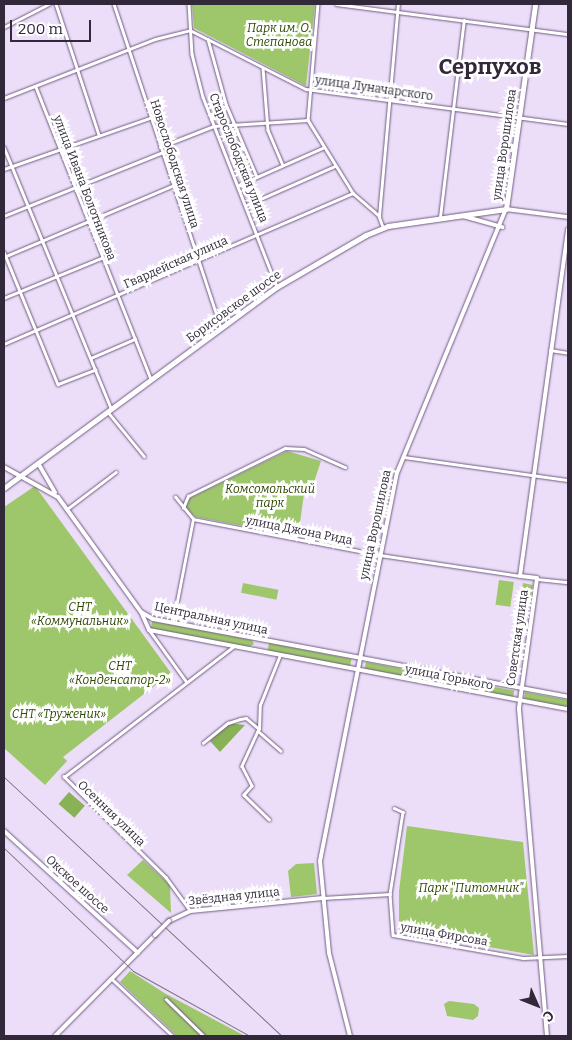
<!DOCTYPE html>
<html>
<head>
<meta charset="utf-8">
<style>
	body { margin:0 }
	#map { position:relative; width:572px; height:1040px; overflow:hidden; background:#ecdef9; font-family:Bitter,serif }
	div>[style] { position:absolute }
	[style*='--x'] { left:calc(var(--x)*1px); top:calc(var(--y)*1px); width:calc(var(--w)*1px); rotate:calc(var(--a)*1deg) }
	.green>* { inset:0; background:#9ec76b; transform-origin:0 0 }
	.forest>* { inset:0; background:#89b156; transform-origin:0 0 }
	.roads { filter:drop-shadow(0 0 1px #715c83) drop-shadow(0 0 1px #715c83) }
	.street>* { height:2.5px; margin:-1.25px; padding:0 1.25px; transform-origin:1.25px; border-radius:1.25px; background:#fff }
	.secondary>* { height:4px; margin:-2px; padding:0 2px; transform-origin:2px; border-radius:2px; background:#fff }
	.primary>* { height:4.5px; margin:-2.25px; padding:0 2.25px; transform-origin:2.25px; border-radius:2.25px; background:#fff }
	.rail>* { height:1px; margin:-0.5px; padding:0 0.5px; transform-origin:0.5px; border-radius:0.5px; background:#7a6f84 }
	.bridges { filter:drop-shadow(0 0 1px #715c83) drop-shadow(0 0 1px #715c83) }
	.secondary-bridge>* { height:4px; margin:-2px; padding:0 2px; transform-origin:2px; border-radius:2px; background:#fff }
	span { translate:-50% -50%; white-space:nowrap; text-align:center; line-height:1.15; -webkit-text-stroke:5px #fff; paint-order:stroke }
	.park-label { font-size:12px; color:#2f4701; font-style:italic }
	.street-label { font-size:12px; color:#312839 }
	.town-label { font-size:22px; color:#312839; font-weight:700 }
	.frame { position:absolute; inset:0; border:5px solid #312839; pointer-events:none }
	.north { position:absolute; left:512px; top:980px; width:50px; height:50px; -webkit-text-stroke:4px #fff; paint-order:stroke; rotate:134deg; font-size:14px; font-weight:700; line-height:20px; text-align:center; color:#312839 }
	.north::after { content:''; display:block; margin:auto; width:18px; height:22px; background:#312839; clip-path:polygon(50% 0,100% 100%,50% 72%,0 100%) }
	.scale { position:absolute; left:10px; top:20px; width:81px; height:22px; box-sizing:border-box; border:2px solid #312839; border-top:0; padding-left:6px; font-size:15px; line-height:18px; white-space:nowrap; color:#312839; -webkit-text-stroke:4px #fff; paint-order:stroke }
</style>
</head>
<body>
<div id="map">
	<div class="green">
		<div style="clip-path:polygon(192px 4px,315px 4px,306px 86px,194px 28px)"></div>
		<div style="clip-path:polygon(287px 451px,321px 461px,311px 491px,304px 494px,299px 530px,293px 535px,196px 517px,185px 508px,188px 499px)"></div>
		<div style="clip-path:polygon(35px 486px,171px 673px,63px 757px,67px 761px,45px 785px,4px 748px,4px 507px)"></div>
		<div style="left:499px;top:580px;width:15px;height:25px;rotate:8deg"></div>
		<div style="left:243px;top:583px;width:36px;height:10px;rotate:11deg"></div>
		<div style="left:523px;top:583px;width:10px;height:25px;rotate:11deg"></div>
		<div style="clip-path:polygon(152px 621px,252px 640px,254px 644px,249px 647px,151px 628px)"></div>
		<div style="left:269px;top:643px;width:84px;height:8px;rotate:11deg"></div>
		<div style="left:366px;top:662px;width:151px;height:8px;rotate:11deg"></div>
		<div style="clip-path:polygon(525px 692px,568px 700px,568px 707px,524px 701px)"></div>
		<div style="clip-path:polygon(407px 826px,523px 842px,534px 955px,399px 931px,399px 891px)"></div>
		<div style="clip-path:polygon(143px 860px,170px 885px,171px 913px,127px 875px)"></div>
		<div style="clip-path:polygon(314px 863px,317px 894px,291px 897px,288px 871px,296px 864px)"></div>
		<div style="clip-path:polygon(130px 971px,166px 994px,245px 1036px,177px 1036px,120px 982px)"></div>
		<div style="clip-path:polygon(449px 1001px,474px 1004px,479px 1008px,478px 1016px,473px 1020px,447px 1016px,444px 1004px)"></div>
	</div>
	<div class="forest">
		<div style="clip-path:polygon(229px 723px,245px 725px,220px 752px,210px 741px)"></div>
		<div style="left:69px;top:792px;width:21px;height:16px;rotate:41deg"></div>
	</div>
	<div class="roads">
		<div class="street">
			<div style="--x:56;--y:4;--w:138;--a:71.8"></div>
			<div style="--x:114;--y:4;--w:340;--a:71.7"></div>
			<div style="--x:189;--y:4;--w:50;--a:86.6"></div>
			<div style="--x:192;--y:54;--w:44;--a:75.7"></div>
			<div style="--x:203;--y:97;--w:204;--a:68.7"></div>
			<div style="--x:318;--y:4;--w:116;--a:94.9"></div>
			<div style="--x:308;--y:120;--w:86;--a:58.3"></div>
			<div style="--x:353;--y:193;--w:35;--a:41"></div>
			<div style="--x:379;--y:216;--w:12;--a:70"></div>
			<div style="--x:336;--y:4;--w:234;--a:7.4"></div>
			<div style="--x:4;--y:27;--w:51;--a:-27.1"></div>
			<div style="--x:208;--y:39;--w:67;--a:74.5"></div>
			<div style="--x:226;--y:104;--w:79;--a:67"></div>
			<div style="--x:263;--y:68;--w:62;--a:85.4"></div>
			<div style="--x:268;--y:130;--w:38;--a:67"></div>
			<div style="--x:36;--y:87;--w:314;--a:68.5"></div>
			<div style="--x:4;--y:98;--w:162;--a:-21.3"></div>
			<div style="--x:155;--y:39;--w:36;--a:-14"></div>
			<div style="--x:190;--y:30;--w:130;--a:27"></div>
			<div style="--x:306;--y:89;--w:264;--a:7.6"></div>
			<div style="--x:4;--y:147;--w:282;--a:67.7"></div>
			<div style="--x:160;--y:147;--w:58;--a:-21.3"></div>
			<div style="--x:214;--y:126;--w:94;--a:-3.7"></div>
			<div style="--x:4;--y:169;--w:155;--a:-19.3"></div>
			<div style="--x:239;--y:185;--w:91;--a:-24"></div>
			<div style="--x:247;--y:205;--w:96;--a:-23.9"></div>
			<div style="--x:4;--y:216;--w:169;--a:-21.9"></div>
			<div style="--x:379;--y:216;--w:213;--a:-84.9"></div>
			<div style="--x:440;--y:217;--w:198;--a:-83.1"></div>
			<div style="--x:4;--y:252;--w:143;--a:67.8"></div>
			<div style="--x:58;--y:384;--w:40;--a:-21"></div>
			<div style="--x:4;--y:257;--w:182;--a:-22.9"></div>
			<div style="--x:4;--y:298;--w:105;--a:-22.4"></div>
			<div style="--x:4;--y:344;--w:380;--a:-23.4"></div>
			<div style="--x:550;--y:350;--w:18;--a:9"></div>
			<div style="--x:91;--y:358;--w:48;--a:-23.4"></div>
			<div style="--x:108;--y:412;--w:57;--a:50.7"></div>
			<div style="--x:404;--y:457;--w:166;--a:8"></div>
			<div style="--x:183;--y:508;--w:13;--a:-67"></div>
			<div style="--x:188;--y:496;--w:108;--a:-26.3"></div>
			<div style="--x:285;--y:448;--w:19;--a:3"></div>
			<div style="--x:304;--y:449;--w:45;--a:23.7"></div>
			<div style="--x:67;--y:509;--w:61;--a:-37.1"></div>
			<div style="--x:193;--y:519;--w:190;--a:10.9"></div>
			<div style="--x:380;--y:555;--w:142;--a:8.5"></div>
			<div style="--x:537;--y:579;--w:31;--a:6"></div>
			<div style="--x:173;--y:622;--w:105;--a:-79"></div>
			<div style="--x:193;--y:519;--w:28;--a:-129"></div>
			<div style="--x:150;--y:631;--w:62;--a:54.2"></div>
			<div style="--x:259;--y:729;--w:41;--a:114.7"></div>
			<div style="--x:242;--y:766;--w:22;--a:63"></div>
			<div style="--x:252;--y:786;--w:12;--a:132"></div>
			<div style="--x:244;--y:795;--w:35;--a:44"></div>
			<div style="--x:258;--y:731;--w:30;--a:41"></div>
			<div style="--x:203;--y:743;--w:32;--a:-39"></div>
			<div style="--x:228;--y:723;--w:13;--a:-18"></div>
			<div style="--x:240;--y:719;--w:6;--a:-9"></div>
			<div style="--x:246;--y:718;--w:17;--a:40"></div>
			<div style="--x:259;--y:729;--w:24;--a:-88"></div>
			<div style="--x:260;--y:705;--w:54;--a:-68.2"></div>
			<div style="--x:394;--y:808;--w:10;--a:24"></div>
			<div style="--x:403;--y:812;--w:83;--a:99"></div>
			<div style="--x:390;--y:894;--w:41;--a:85.8"></div>
			<div style="--x:393;--y:935;--w:133;--a:10"></div>
			<div style="--x:524;--y:958;--w:44;--a:-2.6"></div>
			<div style="--x:323;--y:898;--w:67;--a:-3.4"></div>
			<div style="--x:190;--y:911;--w:41;--a:-126"></div>
			<div style="--x:166;--y:878;--w:144;--a:-135.3"></div>
			<div style="--x:64;--y:777;--w:215;--a:-37.6"></div>
			<div style="--x:112;--y:979;--w:83;--a:43.1"></div>
			<div style="--x:166;--y:999;--w:53;--a:44.2"></div>
		</div>
		<div class="secondary">
			<div style="--x:463;--y:216;--w:41;--a:15.8"></div>
			<div style="--x:38;--y:463;--w:34;--a:60"></div>
			<div style="--x:4;--y:467;--w:62;--a:29.1"></div>
			<div style="--x:58;--y:497;--w:142;--a:54.2"></div>
			<div style="--x:141;--y:612;--w:14;--a:30"></div>
			<div style="--x:153;--y:619;--w:422;--a:10.6"></div>
			<div style="--x:142;--y:614;--w:17;--a:66"></div>
			<div style="--x:149;--y:630;--w:426;--a:10.7"></div>
			<div style="--x:4;--y:831;--w:181;--a:42.3"></div>
			<div style="--x:169;--y:921;--w:23;--a:-25"></div>
			<div style="--x:190;--y:911;--w:134;--a:-5.6"></div>
			<div style="--x:55;--y:1036;--w:142;--a:-45.3"></div>
			<div style="--x:350;--y:1036;--w:86;--a:-104.2"></div>
			<div style="--x:329;--y:953;--w:92;--a:-95.6"></div>
			<div style="--x:320;--y:861;--w:396;--a:-78.8"></div>
			<div style="--x:397;--y:473;--w:286;--a:-67.6"></div>
			<div style="--x:506;--y:209;--w:63;--a:7.4"></div>
			<div style="--x:547;--y:1036;--w:329;--a:-94.9"></div>
			<div style="--x:519;--y:708;--w:131;--a:-82.1"></div>
			<div style="--x:537;--y:578;--w:17;--a:-173"></div>
			<div style="--x:520;--y:576;--w:350;--a:-82.1"></div>
		</div>
		<div class="primary">
			<div style="--x:4;--y:488;--w:339;--a:-36.4"></div>
			<div style="--x:277;--y:287;--w:103;--a:-30.3"></div>
			<div style="--x:366;--y:235;--w:24;--a:-22"></div>
			<div style="--x:388;--y:226;--w:119;--a:-8.2"></div>
			<div style="--x:506;--y:209;--w:207;--a:-81.9"></div>
		</div>
	</div>
	<div class="rail">
		<div style="--x:4;--y:777;--w:380;--a:43"></div>
		<div style="--x:4;--y:848;--w:178;--a:43.6"></div>
		<div style="--x:133;--y:971;--w:134;--a:29.1"></div>
	</div>
	<div class="bridges">
		<div class="secondary-bridge">
			<div style="--x:155;--y:935;--w:20;--a:-45"></div>
		</div>
	</div>
	<div class="park-label">
		<span style="left:279px;top:36px">Парк им. О.<br>Степанова</span>
		<span style="left:270px;top:497px">Комсомольский<br>парк</span>
		<span style="left:80px;top:615px">СНТ<br>«Коммунальник»</span>
		<span style="left:120px;top:674px">СНТ<br>«Конденсатор-2»</span>
		<span style="left:59px;top:715px">СНТ «Труженик»</span>
		<span style="left:471px;top:889px">Парк "Питомник"</span>
	</div>
	<div class="street-label">
		<span style="left:374px;top:89px;rotate:8deg">улица Луначарского</span>
		<span style="left:505px;top:145px;rotate:-82deg">улица Ворошилова</span>
		<span style="left:238px;top:158px;rotate:68deg">Старослободская улица</span>
		<span style="left:174px;top:164px;rotate:72deg">Новослободская улица</span>
		<span style="left:84px;top:188px;rotate:69deg">улица Ивана Болотникова</span>
		<span style="left:176px;top:263px;rotate:-24deg">Гвардейская улица</span>
		<span style="left:234px;top:307px;rotate:-36deg">Борисовское шоссе</span>
		<span style="left:376px;top:525px;rotate:-78deg">улица Ворошилова</span>
		<span style="left:299px;top:531px;rotate:11deg">улица Джона Рида</span>
		<span style="left:211px;top:619px;rotate:12deg">Центральная улица</span>
		<span style="left:518px;top:638px;rotate:-82deg">Советская улица</span>
		<span style="left:449px;top:678px;rotate:11deg">улица Горького</span>
		<span style="left:111px;top:814px;rotate:44deg">Осенняя улица</span>
		<span style="left:77px;top:885px;rotate:42deg">Окское шоссе</span>
		<span style="left:234px;top:897px;rotate:-6deg">Звёздная улица</span>
		<span style="left:444px;top:935px;rotate:10deg">улица Фирсова</span>
	</div>
	<div class="town-label">
		<span style="left:490px;top:67px">Серпухов</span>
	</div>
	<div class="frame"></div>
	<div class="north">С</div>
	<div class="scale">200 m</div>
</div>
</body>
</html>
